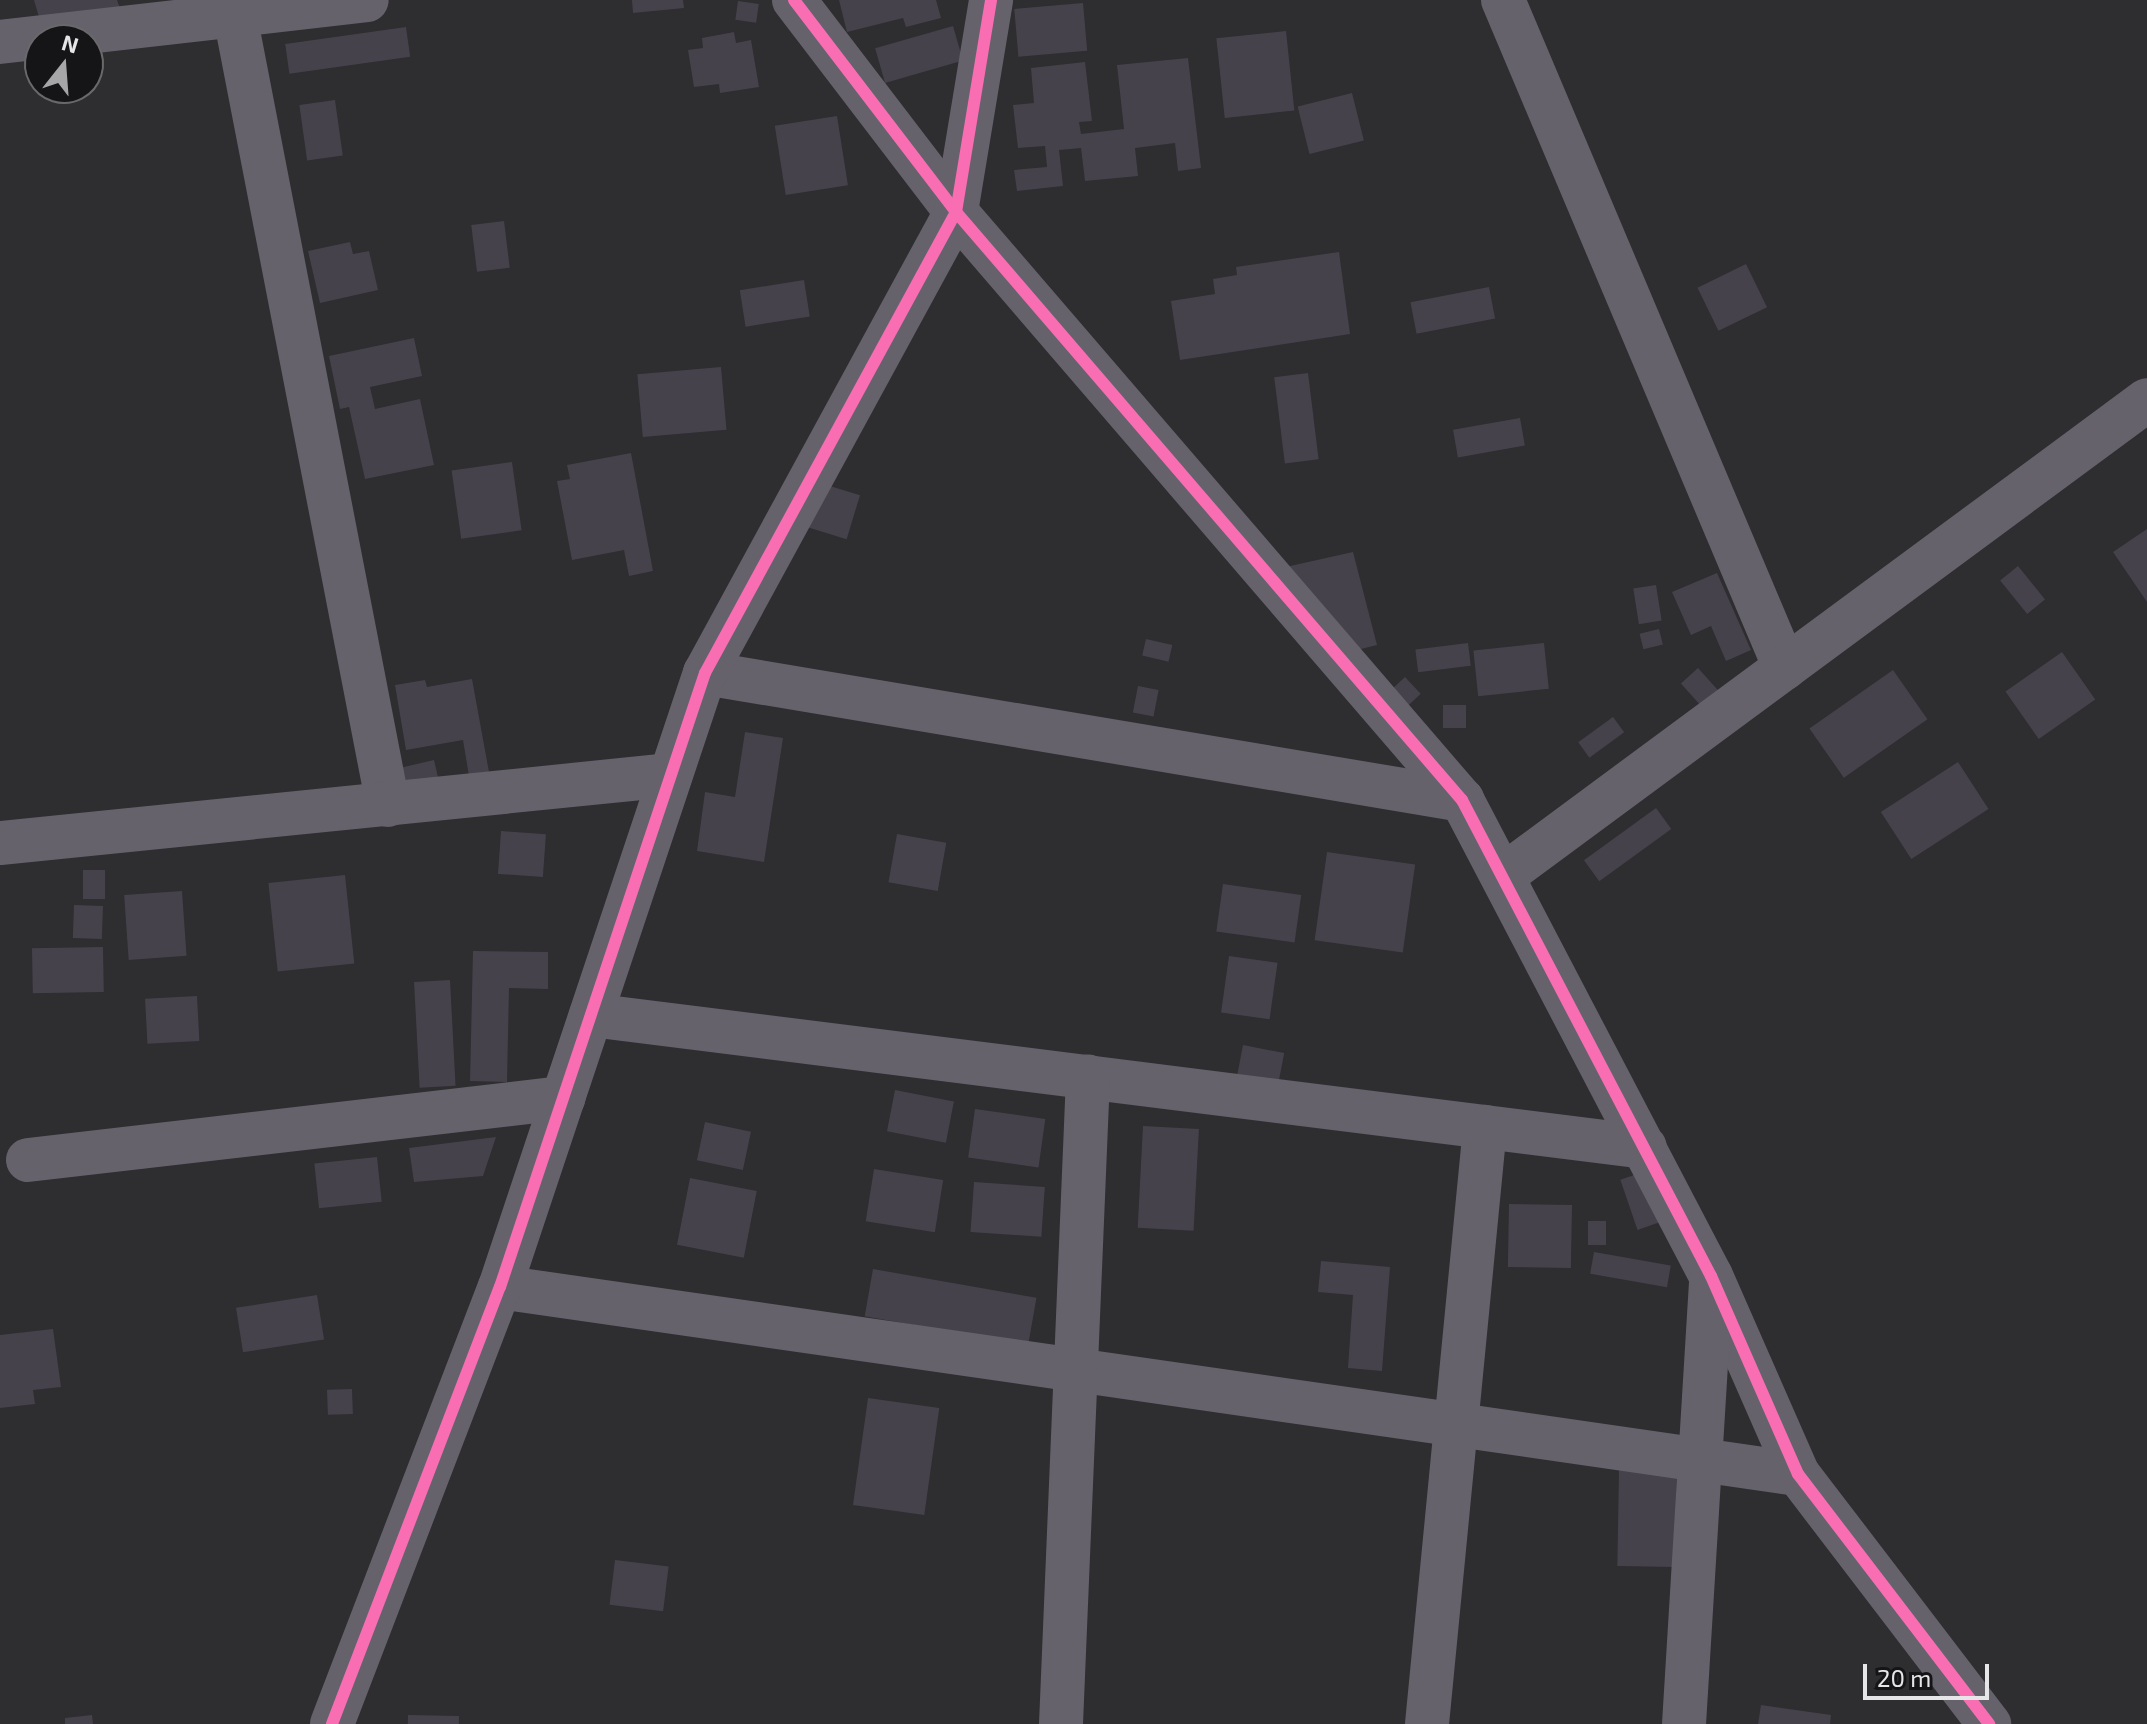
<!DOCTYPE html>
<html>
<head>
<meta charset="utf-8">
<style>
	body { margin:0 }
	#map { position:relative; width:2147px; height:1724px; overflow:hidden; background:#2e2d2f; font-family:"Exo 2",sans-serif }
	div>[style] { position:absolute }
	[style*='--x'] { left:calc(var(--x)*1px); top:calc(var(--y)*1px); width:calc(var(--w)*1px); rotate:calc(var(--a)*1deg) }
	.building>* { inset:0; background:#45424c; transform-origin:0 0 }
	.minor>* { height:44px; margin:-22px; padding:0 22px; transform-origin:22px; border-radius:22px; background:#65626c }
	.cycleway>* { height:12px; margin:-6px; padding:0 6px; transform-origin:6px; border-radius:6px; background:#f96db3 }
	span { translate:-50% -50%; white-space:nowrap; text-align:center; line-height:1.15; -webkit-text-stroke:6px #151517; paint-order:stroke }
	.north { position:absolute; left:24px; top:24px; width:80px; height:80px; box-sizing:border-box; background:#151517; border:2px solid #69696b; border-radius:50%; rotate:17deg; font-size:22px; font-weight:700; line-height:32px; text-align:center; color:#e6e6e8 }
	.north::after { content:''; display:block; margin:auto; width:28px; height:36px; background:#a6a5a7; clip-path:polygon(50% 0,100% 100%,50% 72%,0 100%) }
	.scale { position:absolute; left:1863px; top:1664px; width:126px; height:36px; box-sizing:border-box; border:4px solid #e6e6e8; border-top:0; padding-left:10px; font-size:24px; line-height:28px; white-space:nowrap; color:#e6e6e8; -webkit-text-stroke:6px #151517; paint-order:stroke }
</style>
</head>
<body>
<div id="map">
	<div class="building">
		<div style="clip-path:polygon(34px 0,117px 0,121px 11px,39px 17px)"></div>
		<div style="clip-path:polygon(632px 0,683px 0,684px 8px,633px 13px)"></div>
		<div style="clip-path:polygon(839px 0,936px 0,941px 18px,906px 27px,903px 18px,847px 32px)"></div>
		<div style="left:738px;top:1px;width:21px;height:19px;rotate:8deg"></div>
		<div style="left:1083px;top:3px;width:48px;height:69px;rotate:85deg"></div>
		<div style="left:953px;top:26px;width:36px;height:81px;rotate:74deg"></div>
		<div style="left:406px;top:27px;width:30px;height:122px;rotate:82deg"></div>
		<div style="left:1286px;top:31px;width:80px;height:70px;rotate:84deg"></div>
		<div style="clip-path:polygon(734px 32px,736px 43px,751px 40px,759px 87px,720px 93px,719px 84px,694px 87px,688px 50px,703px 48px,702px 38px)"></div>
		<div style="clip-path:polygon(1188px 58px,1201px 168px,1178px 171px,1175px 143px,1135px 148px,1138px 176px,1085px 181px,1081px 148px,1059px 150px,1063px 186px,1017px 191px,1014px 170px,1047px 167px,1045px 146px,1018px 148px,1013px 105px,1034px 103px,1031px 68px,1085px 62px,1092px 121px,1079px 122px,1081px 134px,1124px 129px,1117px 65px)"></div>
		<div style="left:1352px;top:93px;width:49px;height:56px;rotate:76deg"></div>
		<div style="left:335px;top:100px;width:56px;height:36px;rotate:82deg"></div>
		<div style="left:837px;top:116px;width:70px;height:63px;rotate:81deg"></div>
		<div style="left:504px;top:221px;width:47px;height:33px;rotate:83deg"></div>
		<div style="clip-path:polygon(350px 242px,353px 254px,369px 251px,378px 290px,320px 303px,308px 251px)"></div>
		<div style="clip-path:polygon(1339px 252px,1350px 334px,1180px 360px,1171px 301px,1215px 294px,1213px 279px,1237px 275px,1236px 267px)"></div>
		<div style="left:1746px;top:264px;width:48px;height:54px;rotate:64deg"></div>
		<div style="left:804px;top:280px;width:37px;height:65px;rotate:81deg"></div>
		<div style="left:1489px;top:287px;width:32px;height:80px;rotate:79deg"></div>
		<div style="clip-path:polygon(414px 338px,422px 376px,370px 387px,375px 409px,420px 399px,434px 465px,365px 479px,349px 407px,340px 409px,329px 356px)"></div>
		<div style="left:721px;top:367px;width:63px;height:84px;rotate:85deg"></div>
		<div style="left:1308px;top:373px;width:87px;height:34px;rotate:83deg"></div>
		<div style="left:1520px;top:418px;width:28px;height:68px;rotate:80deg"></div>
		<div style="clip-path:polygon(631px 453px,653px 571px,629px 576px,624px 550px,572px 560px,557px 481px,570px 479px,567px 465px)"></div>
		<div style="left:512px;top:462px;width:69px;height:61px;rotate:82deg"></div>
		<div style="left:817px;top:482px;width:45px;height:46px;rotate:17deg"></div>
		<div style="clip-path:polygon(2147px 529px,2147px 602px,2113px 552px)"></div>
		<div style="clip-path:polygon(1353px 552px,1377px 645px,1349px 652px,1268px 571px)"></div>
		<div style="left:2018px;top:566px;width:43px;height:23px;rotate:51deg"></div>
		<div style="clip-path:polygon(1717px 573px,1751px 650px,1726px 661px,1711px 626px,1691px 635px,1672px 592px)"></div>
		<div style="left:1656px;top:585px;width:36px;height:23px;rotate:81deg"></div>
		<div style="left:1659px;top:629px;width:16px;height:20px;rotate:76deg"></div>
		<div style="left:1146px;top:639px;width:27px;height:17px;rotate:13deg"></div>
		<div style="left:1468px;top:643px;width:23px;height:53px;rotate:83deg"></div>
		<div style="left:1544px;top:643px;width:46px;height:71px;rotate:84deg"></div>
		<div style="left:2062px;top:652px;width:58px;height:69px;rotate:55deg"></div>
		<div style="left:1698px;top:668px;width:36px;height:23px;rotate:48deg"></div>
		<div style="left:1893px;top:670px;width:60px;height:102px;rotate:55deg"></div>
		<div style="left:1405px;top:677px;width:23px;height:21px;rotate:47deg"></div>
		<div style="clip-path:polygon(472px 679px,489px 772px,469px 776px,463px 740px,406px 750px,395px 685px,425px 680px,427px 687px)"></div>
		<div style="left:1138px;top:686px;width:21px;height:27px;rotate:11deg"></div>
		<div style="left:1443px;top:705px;width:23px;height:23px"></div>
		<div style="left:1613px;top:717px;width:19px;height:43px;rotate:54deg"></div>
		<div style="clip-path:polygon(745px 732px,783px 738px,764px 862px,697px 851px,705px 792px,735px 797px)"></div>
		<div style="left:434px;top:760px;width:18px;height:33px;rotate:77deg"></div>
		<div style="left:1958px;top:762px;width:56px;height:92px;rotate:57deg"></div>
		<div style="left:1656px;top:808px;width:26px;height:89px;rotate:54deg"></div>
		<div style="left:501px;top:831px;width:45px;height:43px;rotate:4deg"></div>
		<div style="left:897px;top:834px;width:50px;height:49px;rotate:10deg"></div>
		<div style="left:1327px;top:852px;width:89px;height:89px;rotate:8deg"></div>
		<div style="left:83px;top:870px;width:22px;height:29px"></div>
		<div style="left:345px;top:875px;width:89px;height:77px;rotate:84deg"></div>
		<div style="left:1223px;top:884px;width:79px;height:48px;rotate:8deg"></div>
		<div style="left:182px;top:891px;width:65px;height:58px;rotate:86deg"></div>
		<div style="left:74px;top:905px;width:29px;height:33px;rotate:2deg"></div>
		<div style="left:103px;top:947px;width:45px;height:71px;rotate:89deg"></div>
		<div style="clip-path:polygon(473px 951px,548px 952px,548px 989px,509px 988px,507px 1082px,470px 1081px)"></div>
		<div style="left:1229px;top:956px;width:49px;height:57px;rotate:8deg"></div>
		<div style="left:450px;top:980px;width:106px;height:36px;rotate:87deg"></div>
		<div style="left:197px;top:996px;width:45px;height:52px;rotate:87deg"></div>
		<div style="left:1243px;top:1045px;width:42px;height:33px;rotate:11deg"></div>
		<div style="left:895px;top:1090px;width:60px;height:42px;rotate:11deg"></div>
		<div style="left:975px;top:1109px;width:71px;height:49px;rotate:8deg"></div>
		<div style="left:705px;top:1122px;width:47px;height:39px;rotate:12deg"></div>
		<div style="left:1143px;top:1126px;width:56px;height:102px;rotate:3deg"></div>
		<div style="clip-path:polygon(496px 1137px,483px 1176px,414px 1182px,409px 1148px)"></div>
		<div style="left:377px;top:1157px;width:45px;height:63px;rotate:84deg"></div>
		<div style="left:874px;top:1169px;width:70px;height:53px;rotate:9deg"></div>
		<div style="left:1643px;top:1172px;width:53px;height:24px;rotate:71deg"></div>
		<div style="left:690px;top:1178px;width:68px;height:68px;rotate:11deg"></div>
		<div style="left:974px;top:1182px;width:71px;height:50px;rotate:4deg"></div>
		<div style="left:1509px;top:1204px;width:63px;height:63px;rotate:1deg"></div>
		<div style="left:1588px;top:1221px;width:18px;height:24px"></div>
		<div style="left:1594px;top:1252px;width:78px;height:22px;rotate:10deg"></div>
		<div style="clip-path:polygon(1321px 1261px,1390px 1267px,1382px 1371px,1348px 1368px,1353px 1295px,1318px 1292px)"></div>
		<div style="left:873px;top:1269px;width:166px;height:48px;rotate:10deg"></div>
		<div style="left:317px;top:1295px;width:45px;height:82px;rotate:81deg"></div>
		<div style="clip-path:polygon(53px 1329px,61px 1387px,33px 1390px,35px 1404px,0 1408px,0 1335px)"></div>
		<div style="left:352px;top:1389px;width:25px;height:25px;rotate:88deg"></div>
		<div style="left:868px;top:1398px;width:72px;height:108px;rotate:8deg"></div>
		<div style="left:1619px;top:1470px;width:58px;height:96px;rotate:1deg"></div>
		<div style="left:615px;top:1560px;width:54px;height:45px;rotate:7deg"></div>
		<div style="clip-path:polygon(1761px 1705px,1831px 1715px,1830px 1724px,1758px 1724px)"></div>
		<div style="clip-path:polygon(92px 1715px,93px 1724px,65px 1724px,65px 1718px)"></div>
		<div style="left:408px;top:1715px;width:51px;height:9px;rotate:1deg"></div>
	</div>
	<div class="minor">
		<div style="--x:232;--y:0;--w:820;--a:79.03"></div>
		<div style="--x:794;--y:0;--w:267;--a:52.6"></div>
		<div style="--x:956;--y:212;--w:776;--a:49.29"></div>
		<div style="--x:1462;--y:800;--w:537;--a:62.39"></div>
		<div style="--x:1711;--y:1276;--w:216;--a:66.3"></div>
		<div style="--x:1798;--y:1474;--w:315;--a:52.6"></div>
		<div style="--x:1503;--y:0;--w:725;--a:67.11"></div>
		<div style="--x:0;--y:42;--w:369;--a:-6.5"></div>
		<div style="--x:705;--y:673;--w:768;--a:9.52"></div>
		<div style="--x:0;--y:843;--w:674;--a:-5.79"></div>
		<div style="--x:1504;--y:875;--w:799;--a:-36.45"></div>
		<div style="--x:591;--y:1015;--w:1062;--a:7.14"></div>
		<div style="--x:28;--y:1160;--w:539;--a:-6.61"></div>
		<div style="--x:500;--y:1287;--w:1311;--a:8.2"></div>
		<div style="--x:332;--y:1724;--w:468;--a:-69"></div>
		<div style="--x:500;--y:1287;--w:647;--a:-71.54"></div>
		<div style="--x:705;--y:673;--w:525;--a:-61.43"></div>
		<div style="--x:956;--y:212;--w:215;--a:-80.6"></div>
		<div style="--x:1061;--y:1724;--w:648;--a:-87.61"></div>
		<div style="--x:1427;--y:1724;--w:600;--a:-84.45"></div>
		<div style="--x:1684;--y:1724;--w:443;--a:-86.5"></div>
	</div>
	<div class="cycleway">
		<div style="--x:794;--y:0;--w:267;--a:52.6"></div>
		<div style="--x:956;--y:212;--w:776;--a:49.29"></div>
		<div style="--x:1462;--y:800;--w:537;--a:62.39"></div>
		<div style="--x:1711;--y:1276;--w:216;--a:66.3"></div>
		<div style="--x:1798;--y:1474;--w:315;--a:52.6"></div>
		<div style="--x:332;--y:1724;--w:468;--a:-69"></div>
		<div style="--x:500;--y:1287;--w:647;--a:-71.54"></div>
		<div style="--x:705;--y:673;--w:525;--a:-61.43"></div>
		<div style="--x:956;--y:212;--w:215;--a:-80.6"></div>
	</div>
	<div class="north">N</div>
	<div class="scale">20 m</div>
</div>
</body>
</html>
